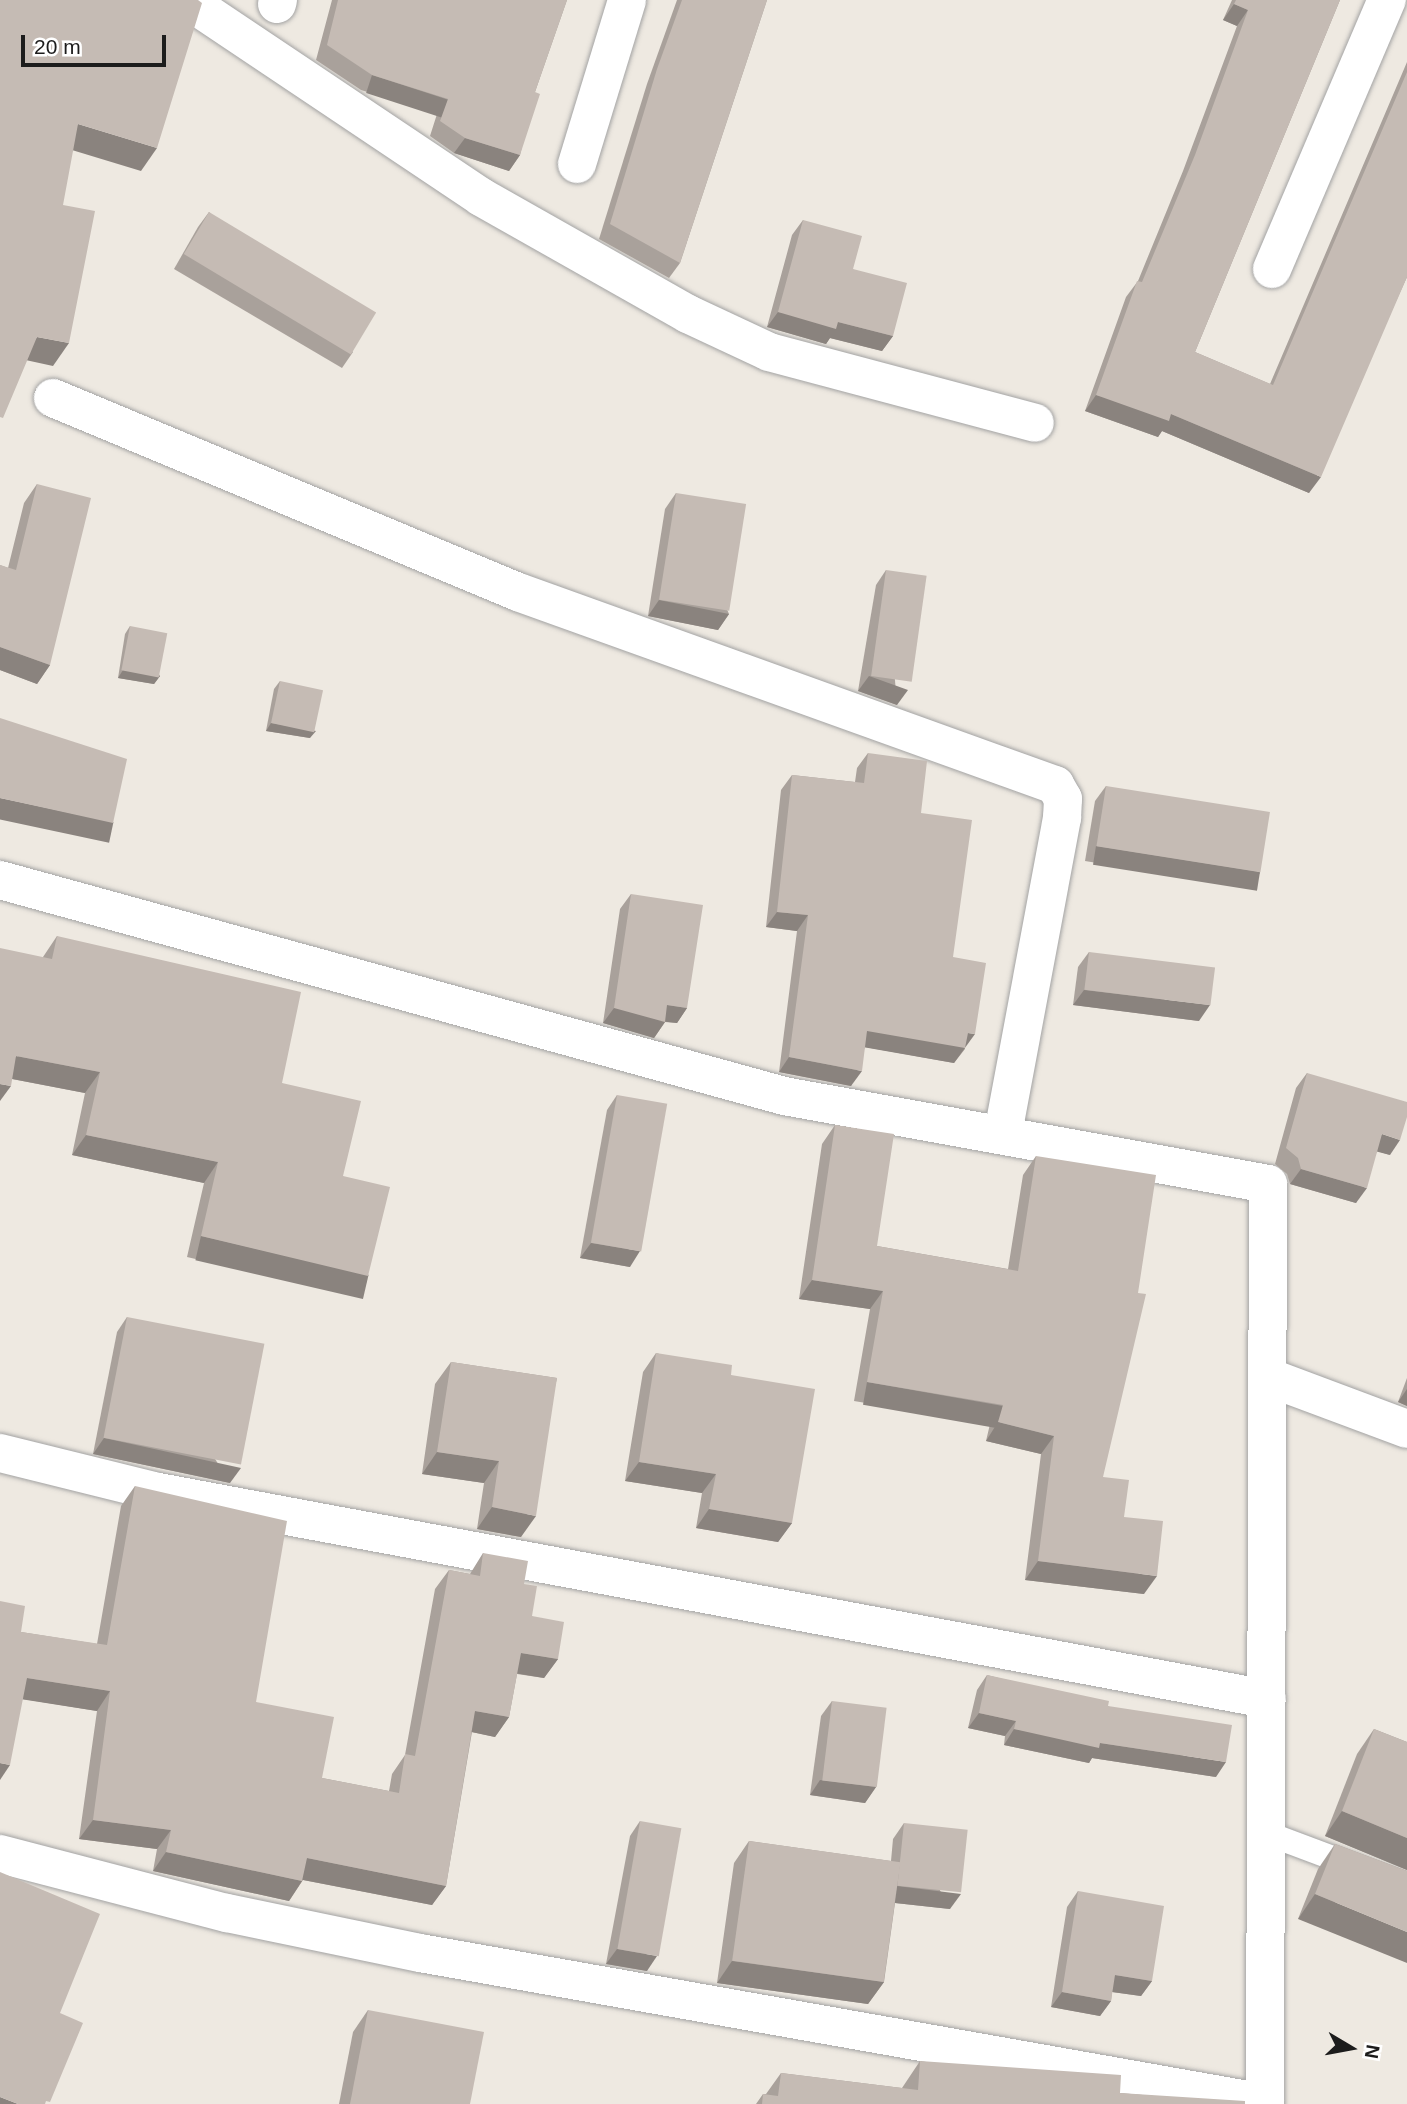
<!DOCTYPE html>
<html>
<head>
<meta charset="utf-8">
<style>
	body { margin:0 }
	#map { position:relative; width:1407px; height:2104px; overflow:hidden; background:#eee9e1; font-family:Helvetica,sans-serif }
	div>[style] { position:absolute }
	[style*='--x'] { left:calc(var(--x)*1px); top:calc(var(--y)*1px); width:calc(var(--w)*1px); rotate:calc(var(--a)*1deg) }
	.roads { filter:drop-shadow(0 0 2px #a3a3a3) drop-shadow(0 0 2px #a3a3a3) }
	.lane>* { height:24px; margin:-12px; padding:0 12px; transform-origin:12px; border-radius:12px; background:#fff }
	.street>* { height:38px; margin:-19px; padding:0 19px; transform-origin:19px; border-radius:19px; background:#fff }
	.wall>* { inset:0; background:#a9a19b }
	.shaded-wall>* { inset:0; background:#8a837e; transform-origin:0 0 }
	.building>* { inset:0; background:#c5bbb4; transform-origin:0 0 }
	span { translate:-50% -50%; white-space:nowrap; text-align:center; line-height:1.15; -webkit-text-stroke:5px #fff; paint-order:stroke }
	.north { position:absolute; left:1316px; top:2013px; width:70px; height:70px; -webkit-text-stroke:5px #fff; paint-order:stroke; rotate:100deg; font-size:19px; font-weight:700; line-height:28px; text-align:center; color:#1c1c1c }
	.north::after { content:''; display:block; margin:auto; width:24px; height:32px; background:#1c1c1c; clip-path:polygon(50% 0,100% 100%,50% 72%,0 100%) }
	.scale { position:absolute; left:21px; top:35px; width:145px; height:32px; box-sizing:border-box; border:4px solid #1c1c1c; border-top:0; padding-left:9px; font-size:21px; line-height:24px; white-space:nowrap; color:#1c1c1c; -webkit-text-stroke:5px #fff; paint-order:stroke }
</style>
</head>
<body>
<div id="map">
	<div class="roads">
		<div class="lane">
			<div style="--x:1266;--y:1833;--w:151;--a:20.6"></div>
		</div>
		<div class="street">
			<div style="--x:187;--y:0;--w:354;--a:33.8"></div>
			<div style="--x:481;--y:197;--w:238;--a:29.5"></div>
			<div style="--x:688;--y:314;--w:89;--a:25.1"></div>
			<div style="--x:769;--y:352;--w:275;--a:14.9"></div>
			<div style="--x:277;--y:4;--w:4;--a:-76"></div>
			<div style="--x:577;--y:164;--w:171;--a:-73"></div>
			<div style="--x:1272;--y:269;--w:293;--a:-66.9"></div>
			<div style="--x:53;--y:398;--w:504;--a:22.65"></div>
			<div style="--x:518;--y:592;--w:571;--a:19.77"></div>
			<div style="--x:1055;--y:785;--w:16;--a:60"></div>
			<div style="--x:1063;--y:799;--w:19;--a:93"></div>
			<div style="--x:1062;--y:818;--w:321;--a:100.6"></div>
			<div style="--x:0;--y:880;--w:813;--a:15.4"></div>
			<div style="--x:784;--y:1096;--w:492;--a:10.3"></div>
			<div style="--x:1268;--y:1184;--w:920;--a:90.19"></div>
			<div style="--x:1268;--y:1377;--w:148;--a:20.5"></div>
			<div style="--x:0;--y:1453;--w:158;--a:13.9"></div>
			<div style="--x:153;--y:1491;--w:1133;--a:10.58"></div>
			<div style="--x:0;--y:1854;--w:235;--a:14.6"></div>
			<div style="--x:227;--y:1913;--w:197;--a:11.7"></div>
			<div style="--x:420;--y:1953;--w:858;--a:10.07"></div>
		</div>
	</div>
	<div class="wall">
		<div style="clip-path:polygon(332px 0,567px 0,535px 92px,520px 155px,509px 171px,454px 153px,430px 136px,437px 114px,361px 90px,316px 60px)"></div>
		<div style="clip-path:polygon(677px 0,767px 0,680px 263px,669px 278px,599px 239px,647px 84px)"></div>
		<div style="clip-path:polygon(1232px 0,1340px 0,1195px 352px,1270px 384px,1407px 62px,1407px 277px,1309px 493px,1162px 431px,1158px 437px,1085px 411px,1126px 297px,1138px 281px,1183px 171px,1237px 26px,1223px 20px)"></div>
		<div style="clip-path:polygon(209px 212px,353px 352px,342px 368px,174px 269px,198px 227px)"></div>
		<div style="clip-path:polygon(803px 220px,853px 269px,893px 336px,882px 351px,830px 338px,826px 344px,767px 327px,792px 235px)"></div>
		<div style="clip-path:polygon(37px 484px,50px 665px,37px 684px,0 670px,0 565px,8px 568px,24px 503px)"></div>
		<div style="clip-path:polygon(676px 493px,729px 614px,718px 630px,648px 616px,665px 509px)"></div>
		<div style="clip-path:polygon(886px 570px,897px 705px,858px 691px,876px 585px)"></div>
		<div style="clip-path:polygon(130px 626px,160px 676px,154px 684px,118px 678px,125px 634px)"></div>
		<div style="clip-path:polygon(280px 681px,310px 738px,266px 731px,274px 689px)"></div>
		<div style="clip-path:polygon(868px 753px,921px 813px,953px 957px,965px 1049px,954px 1063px,865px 1047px,851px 1086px,779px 1072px,797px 931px,766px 927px,781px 790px,792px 775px,855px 782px,857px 768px)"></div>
		<div style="clip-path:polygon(1106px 786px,1260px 873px,1249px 888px,1085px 861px,1095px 801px)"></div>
		<div style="clip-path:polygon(631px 894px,687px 1008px,677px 1023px,665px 1022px,654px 1038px,603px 1023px,620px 909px)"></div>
		<div style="clip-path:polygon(57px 936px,282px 1083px,343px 1176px,354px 1296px,187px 1257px,204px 1183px,72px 1155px,85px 1093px,12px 1079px,43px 957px)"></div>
		<div style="clip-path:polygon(1089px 952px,1199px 1021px,1073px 1005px,1078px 967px)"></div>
		<div style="clip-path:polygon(1307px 1073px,1390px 1155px,1377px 1151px,1356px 1203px,1290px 1184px,1287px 1174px,1275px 1164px,1296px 1088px)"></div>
		<div style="clip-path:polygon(617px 1095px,630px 1267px,580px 1258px,607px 1110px)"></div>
		<div style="clip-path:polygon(835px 1125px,877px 1246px,1008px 1269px,1023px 1175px,1036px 1156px,1103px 1477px,1124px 1517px,1144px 1594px,1025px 1580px,1041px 1454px,986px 1441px,990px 1424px,854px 1401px,870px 1309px,799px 1299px,822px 1144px)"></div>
		<div style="clip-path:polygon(127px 1317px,230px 1483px,93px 1454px,117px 1332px)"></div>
		<div style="clip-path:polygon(656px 1353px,731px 1375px,792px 1523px,778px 1542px,696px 1528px,702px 1493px,625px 1481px,643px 1372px)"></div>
		<div style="clip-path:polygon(451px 1362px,557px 1378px,521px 1537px,477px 1529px,484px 1483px,422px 1474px,435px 1384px)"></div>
		<div style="clip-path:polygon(1407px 1378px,1407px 1406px,1398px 1402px)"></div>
		<div style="clip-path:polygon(135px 1486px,256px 1702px,322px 1778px,389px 1791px,392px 1774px,405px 1755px,435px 1589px,449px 1570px,470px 1574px,483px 1553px,524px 1584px,532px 1616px,558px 1659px,544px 1678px,517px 1674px,509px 1717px,495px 1737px,472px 1732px,446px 1886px,432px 1905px,303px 1880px,289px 1901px,153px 1871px,157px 1849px,79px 1839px,97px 1711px,23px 1699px,21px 1632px,97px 1644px,121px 1506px)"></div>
		<div style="clip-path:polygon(987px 1675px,1108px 1706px,1216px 1777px,1092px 1758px,1089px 1763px,1004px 1745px,1005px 1736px,968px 1728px,977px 1690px)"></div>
		<div style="clip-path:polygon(832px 1701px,876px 1787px,865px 1803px,810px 1795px,821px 1716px)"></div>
		<div style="clip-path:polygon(1374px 1729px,1407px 1742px,1407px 1870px,1325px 1836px,1357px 1754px)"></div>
		<div style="clip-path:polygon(640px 1821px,647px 1971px,606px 1964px,630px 1836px)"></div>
		<div style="clip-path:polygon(904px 1823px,950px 1909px,895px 1903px,884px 1982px,868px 2004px,717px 1983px,734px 1863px,749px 1841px,891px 1861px,893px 1839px)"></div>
		<div style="clip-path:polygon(1335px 1844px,1407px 1871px,1298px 1919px,1318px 1869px)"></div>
		<div style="clip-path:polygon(1078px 1891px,1152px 1981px,1141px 1996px,1112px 1992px,1111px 2001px,1100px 2016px,1051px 2007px,1067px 1907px)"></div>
		<div style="clip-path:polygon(368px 2010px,470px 2104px,339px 2104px,353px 2032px)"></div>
		<div style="clip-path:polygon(920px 2061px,1120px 2093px,1245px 2104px,756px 2104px,763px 2094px,766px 2094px,781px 2073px,902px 2088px)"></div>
	</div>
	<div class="shaded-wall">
		<div style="clip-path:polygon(1234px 4px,1248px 10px,1237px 26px,1223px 20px)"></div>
		<div style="left:372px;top:75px;width:80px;height:19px;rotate:18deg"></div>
		<div style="clip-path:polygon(78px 124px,157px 148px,141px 171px,62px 147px)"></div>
		<div style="clip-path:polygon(465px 138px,520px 155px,509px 171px,454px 153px)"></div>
		<div style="clip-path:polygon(778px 312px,838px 322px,893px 336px,882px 351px,830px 338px,826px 344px,767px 327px)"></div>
		<div style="clip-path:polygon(37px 337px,69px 343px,53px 366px,21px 359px)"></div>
		<div style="clip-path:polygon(1096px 395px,1171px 414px,1321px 477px,1309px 493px,1162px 431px,1158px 437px,1085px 411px)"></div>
		<div style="clip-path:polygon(659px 600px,729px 614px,718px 630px,648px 616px)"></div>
		<div style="clip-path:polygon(0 647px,50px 665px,37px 684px,0 670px)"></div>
		<div style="clip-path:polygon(123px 670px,160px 676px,154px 684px,118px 678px)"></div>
		<div style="clip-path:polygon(869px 676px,908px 690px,897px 705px,858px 691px)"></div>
		<div style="clip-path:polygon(271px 723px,316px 731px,310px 738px,266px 731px)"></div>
		<div style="left:0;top:798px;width:116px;height:21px;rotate:12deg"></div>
		<div style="left:1096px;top:846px;width:166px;height:19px;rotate:9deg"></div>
		<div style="clip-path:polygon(777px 912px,808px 915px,797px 931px,766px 927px)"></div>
		<div style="clip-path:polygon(1084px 990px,1210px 1005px,1199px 1021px,1073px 1005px)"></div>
		<div style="clip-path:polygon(667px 1005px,687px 1008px,677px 1023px,659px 1021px,665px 1022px,654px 1038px,603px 1023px,614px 1008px)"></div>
		<div style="clip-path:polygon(867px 1031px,968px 1033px,975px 1034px,954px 1063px,857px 1046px)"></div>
		<div style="clip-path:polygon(16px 1056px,100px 1072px,85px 1093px,2px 1077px)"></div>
		<div style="clip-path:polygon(789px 1057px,862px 1071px,851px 1086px,779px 1072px)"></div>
		<div style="clip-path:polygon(0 1084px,11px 1086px,0 1101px)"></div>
		<div style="clip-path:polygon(1382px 1134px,1400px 1140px,1390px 1155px,1371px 1150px)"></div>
		<div style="clip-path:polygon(86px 1135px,218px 1162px,204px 1183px,72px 1155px)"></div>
		<div style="clip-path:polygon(1301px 1169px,1367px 1188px,1356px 1203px,1290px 1184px)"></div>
		<div style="left:201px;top:1236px;width:172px;height:25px;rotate:13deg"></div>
		<div style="clip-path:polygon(591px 1243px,640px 1251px,630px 1267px,580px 1258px)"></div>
		<div style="clip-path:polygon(812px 1280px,883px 1291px,870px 1309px,799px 1299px)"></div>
		<div style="left:867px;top:1382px;width:138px;height:23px;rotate:10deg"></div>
		<div style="clip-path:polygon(1407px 1389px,1407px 1406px,1398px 1402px)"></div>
		<div style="clip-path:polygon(998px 1422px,1054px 1436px,1041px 1454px,986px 1441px)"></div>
		<div style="clip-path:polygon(104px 1438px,241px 1468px,230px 1483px,93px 1454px)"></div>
		<div style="clip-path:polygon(437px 1452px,499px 1461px,484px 1483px,422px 1474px)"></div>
		<div style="clip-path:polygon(639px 1462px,716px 1474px,702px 1493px,625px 1481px)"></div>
		<div style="clip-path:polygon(492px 1507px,536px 1516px,521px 1537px,477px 1529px)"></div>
		<div style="clip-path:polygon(709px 1509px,792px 1523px,778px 1542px,696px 1528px)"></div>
		<div style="clip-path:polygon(1038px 1561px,1157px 1576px,1144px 1594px,1025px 1580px)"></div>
		<div style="clip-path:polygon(521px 1653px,558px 1659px,544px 1678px,508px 1672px)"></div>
		<div style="clip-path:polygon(27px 1678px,110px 1691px,97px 1711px,14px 1698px)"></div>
		<div style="clip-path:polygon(475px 1711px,509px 1717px,495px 1737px,462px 1730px)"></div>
		<div style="clip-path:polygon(979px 1713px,1016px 1721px,1005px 1736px,968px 1728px)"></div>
		<div style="clip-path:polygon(1014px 1729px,1100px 1743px,1226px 1762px,1216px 1777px,1092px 1758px,1089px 1763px,1004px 1745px)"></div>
		<div style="clip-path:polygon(0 1763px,10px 1765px,0 1780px)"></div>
		<div style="clip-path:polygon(820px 1780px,876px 1787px,865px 1803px,810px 1795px)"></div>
		<div style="clip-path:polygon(1342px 1811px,1407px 1838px,1407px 1870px,1325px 1836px)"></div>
		<div style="clip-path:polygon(93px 1820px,171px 1830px,157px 1849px,79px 1839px)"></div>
		<div style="clip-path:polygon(166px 1852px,302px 1881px,289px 1901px,153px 1871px)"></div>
		<div style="clip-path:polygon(307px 1858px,446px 1886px,432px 1905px,293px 1878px)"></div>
		<div style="clip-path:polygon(897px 1886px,961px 1894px,950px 1909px,886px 1902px)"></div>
		<div style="clip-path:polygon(1315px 1894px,1407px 1932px,1407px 1963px,1298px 1919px)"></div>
		<div style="clip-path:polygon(617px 1949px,657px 1956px,647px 1971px,606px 1964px)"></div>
		<div style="clip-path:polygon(732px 1961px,884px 1982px,868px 2004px,717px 1983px)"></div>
		<div style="clip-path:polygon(1115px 1975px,1152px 1981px,1141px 1996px,1105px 1991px)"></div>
		<div style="clip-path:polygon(1062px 1992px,1111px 2001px,1100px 2016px,1051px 2007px)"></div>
		<div style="clip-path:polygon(0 2097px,18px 2104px,0 2104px)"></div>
	</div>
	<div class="building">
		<div style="clip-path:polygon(0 0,198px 0,202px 3px,157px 148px,78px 124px,63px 205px,95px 211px,69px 343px,37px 337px,3px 418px,0 417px)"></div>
		<div style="clip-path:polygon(338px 0,567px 0,535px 92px,540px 94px,520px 155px,465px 138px,440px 121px,448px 99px,372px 75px,327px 45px)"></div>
		<div style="clip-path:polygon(682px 0,767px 0,680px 263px,610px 224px,657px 69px)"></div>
		<div style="clip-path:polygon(1236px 0,1340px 0,1195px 352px,1273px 385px,1407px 72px,1407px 277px,1321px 477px,1171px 414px,1169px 421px,1096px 395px,1137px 281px,1142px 282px,1195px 155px,1248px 10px,1234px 4px)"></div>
		<div style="left:209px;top:212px;width:195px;height:49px;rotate:31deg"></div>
		<div style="clip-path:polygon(803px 220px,862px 236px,853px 269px,907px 283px,893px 336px,838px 322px,836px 329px,778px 312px)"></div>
		<div style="clip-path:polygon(37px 484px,91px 498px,50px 665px,0 647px,0 565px,16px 570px)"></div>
		<div style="left:676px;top:493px;width:71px;height:108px;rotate:9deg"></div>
		<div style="left:886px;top:570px;width:41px;height:107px;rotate:8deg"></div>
		<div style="left:130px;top:626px;width:38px;height:45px;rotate:11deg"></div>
		<div style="left:280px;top:681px;width:44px;height:43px;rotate:12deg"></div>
		<div style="clip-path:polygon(0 718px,127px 759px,113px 823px,0 798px)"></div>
		<div style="clip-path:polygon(868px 753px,927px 761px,921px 813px,972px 820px,953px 957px,986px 963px,975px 1034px,968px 1033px,965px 1048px,867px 1031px,862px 1071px,789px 1057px,808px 915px,777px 912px,792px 775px,864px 783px)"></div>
		<div style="left:1106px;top:786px;width:166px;height:61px;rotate:9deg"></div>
		<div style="clip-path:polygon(631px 894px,703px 905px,687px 1008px,667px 1005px,665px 1022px,614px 1008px)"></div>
		<div style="clip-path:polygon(57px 936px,301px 992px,282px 1083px,361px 1101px,343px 1176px,390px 1187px,368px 1276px,201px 1236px,218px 1162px,86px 1135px,100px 1072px,16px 1056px,11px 1086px,0 1084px,0 948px,52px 959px)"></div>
		<div style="left:1089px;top:952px;width:127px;height:38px;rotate:7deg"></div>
		<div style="clip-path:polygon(1307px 1073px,1407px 1102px,1407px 1117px,1400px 1140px,1382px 1134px,1367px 1188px,1301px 1169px,1298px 1158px,1286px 1148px)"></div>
		<div style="left:617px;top:1095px;width:51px;height:150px;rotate:10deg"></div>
		<div style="clip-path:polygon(835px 1125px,894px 1134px,877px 1246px,1018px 1271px,1036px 1156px,1156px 1175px,1138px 1293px,1146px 1294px,1103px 1477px,1129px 1480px,1124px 1517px,1163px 1521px,1157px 1576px,1038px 1561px,1054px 1436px,998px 1422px,1003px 1405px,867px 1382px,883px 1291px,812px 1280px)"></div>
		<div style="left:127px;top:1317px;width:140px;height:123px;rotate:11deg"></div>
		<div style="clip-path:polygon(656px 1353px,732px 1365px,731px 1375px,815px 1389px,792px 1523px,709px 1509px,716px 1474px,639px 1462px)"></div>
		<div style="clip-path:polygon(451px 1362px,557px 1378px,536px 1516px,492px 1507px,499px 1461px,437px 1452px)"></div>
		<div style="clip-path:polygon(135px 1486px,287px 1521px,256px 1702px,334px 1717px,322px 1778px,399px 1793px,405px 1754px,415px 1756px,449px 1570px,480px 1576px,483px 1553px,528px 1561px,524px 1584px,537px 1586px,532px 1616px,564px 1622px,558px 1659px,521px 1653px,509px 1717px,475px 1711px,446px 1886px,307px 1858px,302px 1881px,166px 1852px,171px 1830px,93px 1820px,110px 1691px,27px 1678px,10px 1765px,0 1763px,0 1601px,25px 1606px,21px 1632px,107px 1645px)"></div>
		<div style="clip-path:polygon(987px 1675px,1109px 1701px,1108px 1706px,1232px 1725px,1226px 1762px,1100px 1743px,1099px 1748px,1014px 1729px,1016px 1721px,979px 1713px)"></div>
		<div style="left:832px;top:1701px;width:55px;height:80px;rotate:7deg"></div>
		<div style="clip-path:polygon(1374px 1729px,1407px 1742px,1407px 1838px,1342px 1811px)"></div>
		<div style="left:640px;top:1821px;width:42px;height:130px;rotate:10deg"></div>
		<div style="left:904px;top:1823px;width:64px;height:63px;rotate:6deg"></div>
		<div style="left:749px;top:1841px;width:153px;height:121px;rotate:8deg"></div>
		<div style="clip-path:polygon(1335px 1844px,1407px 1871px,1407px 1932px,1315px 1894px)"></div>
		<div style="clip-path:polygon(0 1872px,100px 1914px,60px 2013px,83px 2023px,50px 2102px,46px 2101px,45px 2104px,18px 2104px,0 2097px)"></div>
		<div style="clip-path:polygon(1078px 1891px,1164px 1906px,1152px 1981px,1115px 1975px,1111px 2001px,1062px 1992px)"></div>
		<div style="clip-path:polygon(368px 2010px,484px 2032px,470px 2104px,350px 2104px)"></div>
		<div style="clip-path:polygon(920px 2061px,1121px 2075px,1120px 2093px,1245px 2101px,1245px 2104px,762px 2104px,763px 2094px,778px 2096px,781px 2073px,918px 2090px)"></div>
	</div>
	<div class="north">N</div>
	<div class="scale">20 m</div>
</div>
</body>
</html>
